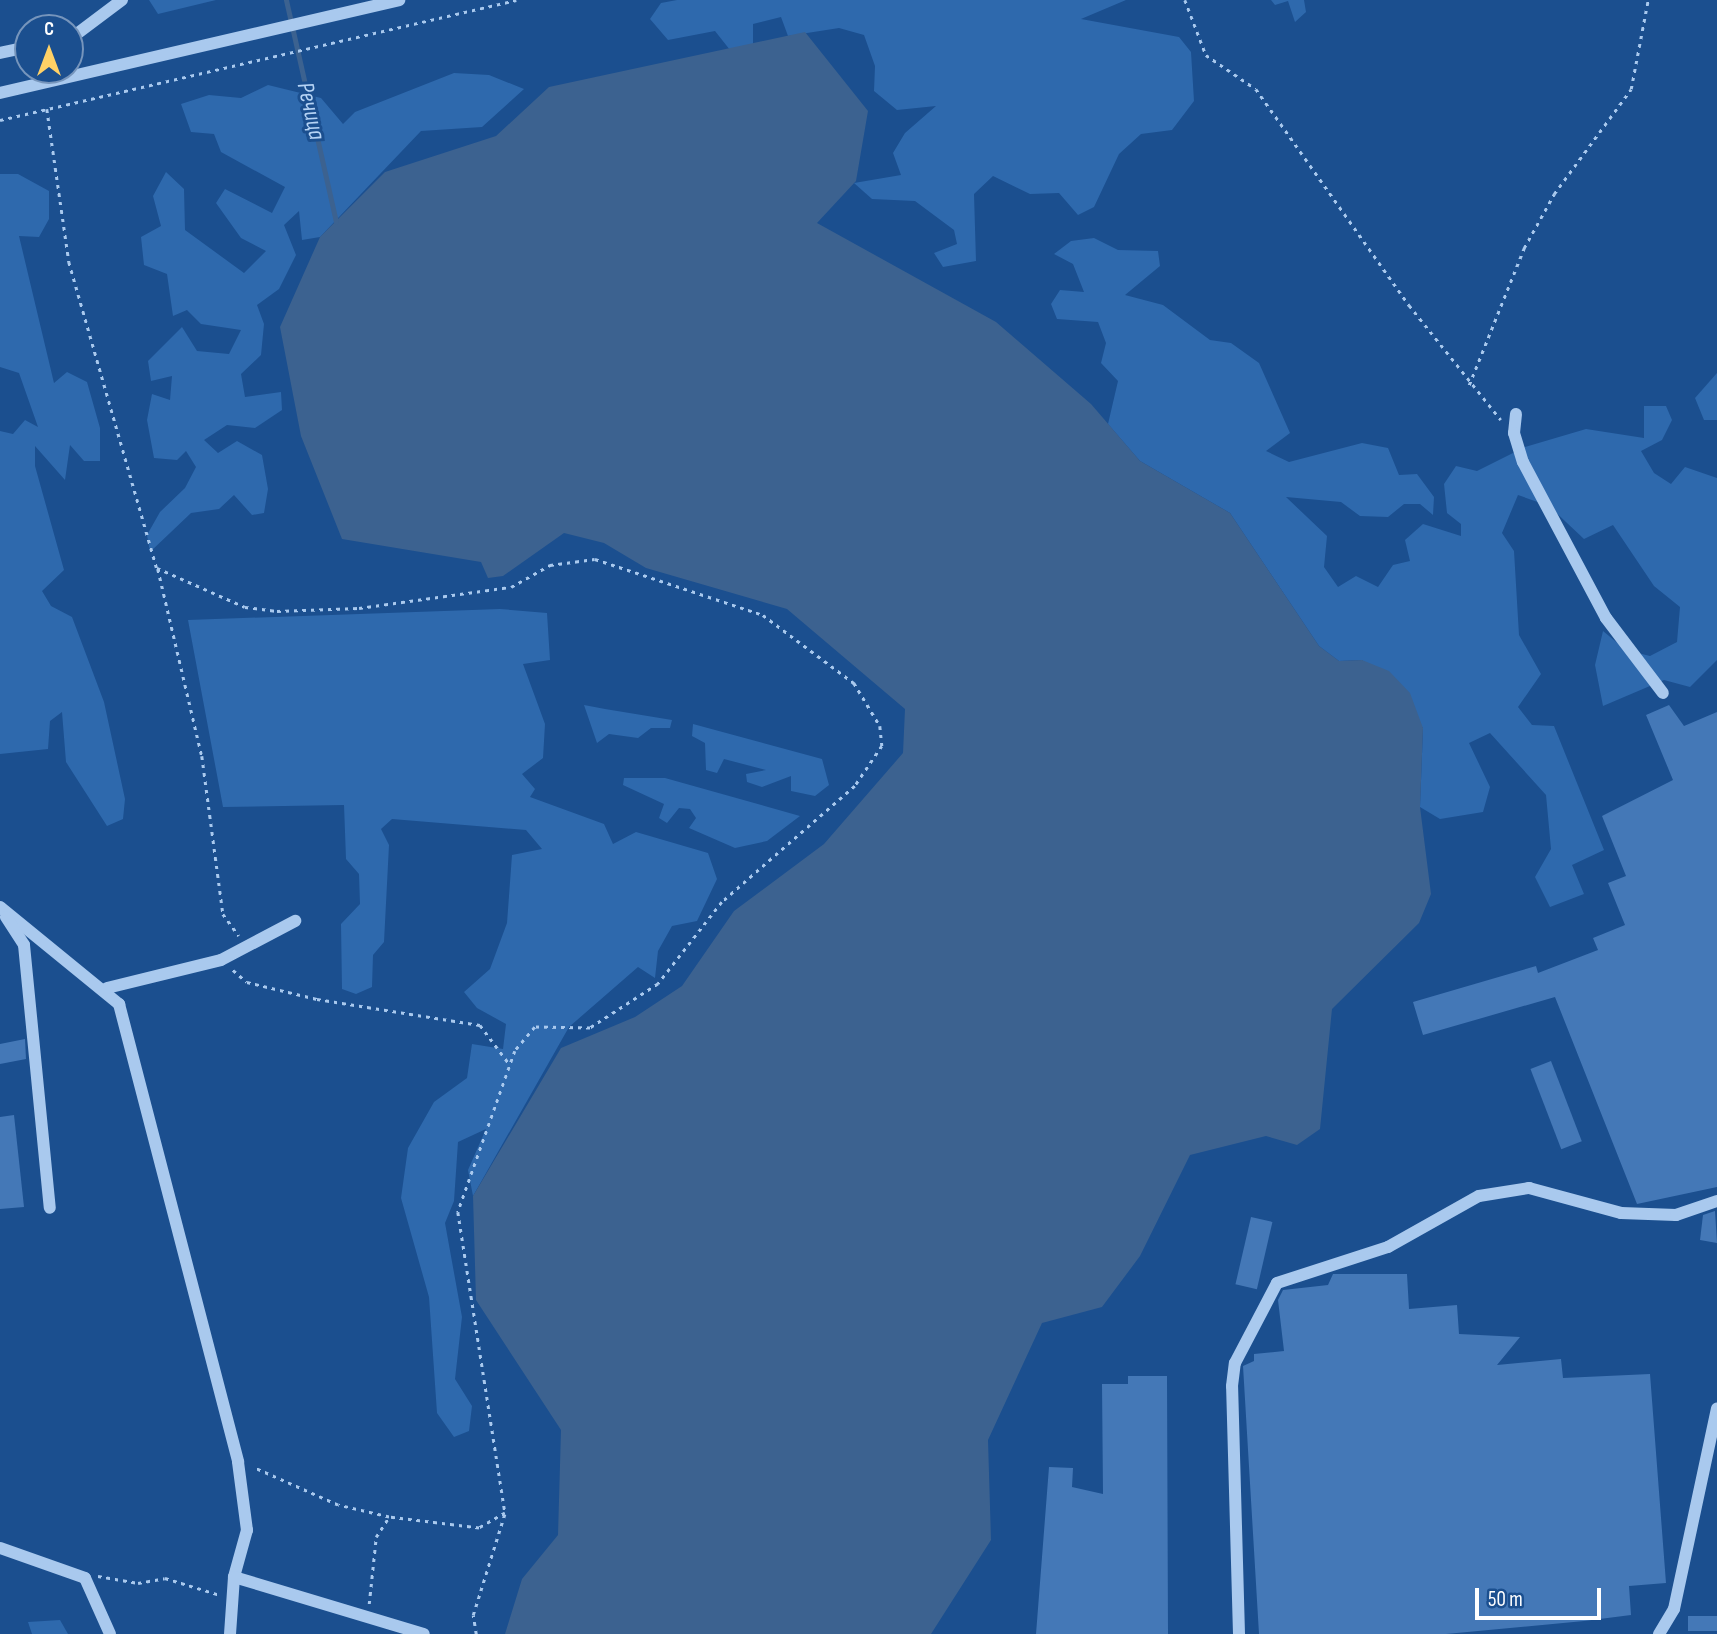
<!DOCTYPE html>
<html>
<head>
<meta charset="utf-8">
<style>
	body { margin:0 }
	#map { position:relative; width:1717px; height:1634px; overflow:hidden; background:#1b4f8f; font-family:"Sofia Sans Condensed",sans-serif }
	div>[style] { position:absolute }
	[style*='--x'] { left:calc(var(--x)*1px); top:calc(var(--y)*1px); width:calc(var(--w)*1px); rotate:calc(var(--a)*1deg) }
	.green>* { inset:0; background:#2e69ad }
	.water>* { inset:0; background:#3c6290 }
	.stream>* { height:5px; margin:-2.5px; padding:0 2.5px; transform-origin:2.5px; border-radius:2.5px; background:#3c6290 }
	.building>* { inset:0; background:#4478b7; transform-origin:0 0 }
	.path>* { height:2.5px; margin-top:-1.25px; transform-origin:0; background:repeating-linear-gradient(90deg,#a9c9ee 0 3.5px,transparent 0 8.5px) }
	.minor>* { height:12px; margin:-6px; padding:0 6px; transform-origin:6px; border-radius:6px; background:#a9c9ee }
	span { translate:-50% -50%; white-space:nowrap; text-align:center; line-height:1.15; -webkit-text-stroke:6px #1b4f8f; paint-order:stroke }
	.water-label { font-size:24px; color:#b5d3f5; font-style:italic }
	.north { position:absolute; left:14px; top:14px; width:70px; height:70px; box-sizing:border-box; background:#1b4f8f; border:2px solid #7695bc; border-radius:50%; rotate:0deg; font-size:19px; font-weight:700; line-height:28px; text-align:center; color:#fff }
	.north::after { content:''; display:block; margin:auto; width:24px; height:32px; background:#ffd166; clip-path:polygon(50% 0,100% 100%,50% 72%,0 100%) }
	.scale { position:absolute; left:1475px; top:1588px; width:126px; height:32px; box-sizing:border-box; border:4px solid #fff; border-top:0; padding-left:9px; font-size:21px; line-height:24px; white-space:nowrap; color:#fff; -webkit-text-stroke:5px #1b4f8f; paint-order:stroke }
</style>
</head>
<body>
<div id="map">
	<div class="green">
		<div style="clip-path:polygon(149px 0,216px 0,158px 14px)"></div>
		<div style="clip-path:polygon(677px 0,1126px 0,1081px 19px,1179px 37px,1191px 52px,1194px 101px,1172px 130px,1141px 134px,1119px 154px,1094px 207px,1078px 215px,1059px 193px,1030px 194px,993px 176px,974px 194px,976px 261px,943px 267px,934px 253px,957px 244px,954px 230px,915px 201px,872px 199px,854px 183px,901px 175px,893px 153px,905px 133px,936px 106px,897px 110px,874px 91px,875px 66px,864px 35px,839px 28px,788px 36px,781px 17px,753px 24px,753px 45px,730px 50px,715px 31px,668px 40px,650px 19px,661px 3px)"></div>
		<div style="clip-path:polygon(1271px 0,1304px 0,1306px 12px,1295px 22px,1288px 1px,1275px 5px)"></div>
		<div style="clip-path:polygon(454px 73px,489px 75px,524px 89px,482px 127px,421px 131px,320px 237px,302px 240px,299px 211px,284px 225px,296px 255px,279px 289px,257px 305px,264px 324px,261px 355px,241px 374px,245px 397px,281px 392px,282px 410px,255px 428px,227px 425px,204px 440px,218px 453px,237px 441px,262px 455px,268px 489px,264px 513px,252px 515px,234px 495px,219px 509px,191px 513px,150px 552px,147px 535px,160px 512px,185px 488px,196px 467px,186px 451px,177px 460px,154px 458px,147px 420px,152px 394px,170px 400px,172px 376px,151px 381px,148px 361px,182px 327px,197px 351px,229px 354px,241px 330px,201px 324px,187px 310px,173px 316px,167px 274px,144px 265px,141px 237px,161px 226px,153px 196px,166px 172px,184px 189px,185px 230px,244px 273px,266px 251px,241px 238px,216px 203px,225px 189px,272px 213px,285px 187px,221px 152px,214px 134px,191px 132px,181px 104px,209px 95px,241px 98px,268px 85px,321px 98px,343px 124px,355px 112px)"></div>
		<div style="clip-path:polygon(0 174px,18px 174px,49px 191px,49px 219px,39px 237px,19px 236px,54px 383px,67px 372px,87px 382px,100px 428px,100px 461px,84px 461px,70px 445px,65px 480px,35px 446px,35px 466px,64px 570px,42px 591px,51px 606px,72px 617px,104px 702px,125px 799px,123px 819px,107px 826px,66px 762px,62px 712px,50px 721px,48px 749px,0 754px,0 431px,13px 434px,25px 420px,38px 427px,19px 373px,0 367px)"></div>
		<div style="clip-path:polygon(1094px 238px,1118px 250px,1158px 251px,1160px 266px,1125px 295px,1163px 305px,1210px 340px,1231px 343px,1259px 363px,1290px 433px,1266px 451px,1289px 462px,1362px 443px,1388px 448px,1399px 475px,1417px 474px,1434px 497px,1433px 515px,1420px 504px,1404px 504px,1388px 517px,1360px 516px,1341px 502px,1286px 497px,1327px 536px,1324px 567px,1338px 587px,1356px 576px,1378px 587px,1393px 565px,1410px 561px,1405px 540px,1423px 524px,1461px 536px,1461px 524px,1447px 513px,1444px 484px,1456px 466px,1477px 471px,1525px 447px,1586px 429px,1644px 438px,1644px 406px,1666px 406px,1672px 420px,1662px 440px,1641px 451px,1654px 473px,1671px 484px,1685px 467px,1717px 478px,1717px 660px,1690px 687px,1664px 680px,1603px 706px,1595px 665px,1603px 631px,1626px 650px,1650px 656px,1677px 642px,1680px 607px,1654px 586px,1613px 525px,1584px 539px,1549px 506px,1518px 495px,1502px 533px,1514px 551px,1519px 635px,1541px 674px,1518px 707px,1532px 725px,1554px 726px,1604px 850px,1572px 865px,1584px 894px,1550px 907px,1535px 877px,1551px 849px,1546px 795px,1490px 733px,1469px 743px,1490px 787px,1483px 812px,1440px 819px,1420px 807px,1423px 728px,1362px 660px,1339px 661px,1319px 646px,1230px 513px,1140px 461px,1108px 424px,1118px 381px,1101px 363px,1106px 343px,1098px 322px,1057px 319px,1051px 304px,1060px 290px,1084px 292px,1073px 264px,1054px 254px,1071px 241px)"></div>
		<div style="clip-path:polygon(1717px 373px,1717px 420px,1704px 420px,1695px 398px)"></div>
		<div style="clip-path:polygon(500px 609px,547px 613px,550px 660px,523px 664px,545px 724px,543px 758px,522px 774px,535px 789px,530px 797px,604px 824px,613px 844px,636px 832px,708px 853px,717px 879px,697px 921px,672px 926px,658px 951px,655px 978px,638px 967px,569px 1027px,473px 1196px,468px 1170px,486px 1129px,458px 1142px,454px 1201px,445px 1223px,462px 1317px,455px 1379px,472px 1406px,469px 1431px,454px 1437px,437px 1413px,429px 1297px,401px 1198px,408px 1148px,434px 1102px,467px 1078px,472px 1044px,503px 1049px,506px 1024px,477px 1008px,464px 992px,490px 969px,507px 923px,512px 855px,542px 849px,526px 830px,392px 819px,381px 829px,389px 845px,384px 942px,373px 955px,372px 987px,356px 994px,342px 989px,341px 924px,360px 904px,359px 874px,346px 859px,344px 805px,223px 807px,188px 620px)"></div>
		<div style="clip-path:polygon(584px 705px,605px 709px,672px 720px,670px 728px,651px 728px,638px 738px,609px 734px,597px 743px)"></div>
		<div style="clip-path:polygon(693px 724px,822px 759px,829px 785px,815px 796px,791px 791px,791px 776px,762px 787px,747px 782px,746px 774px,766px 770px,724px 759px,717px 773px,706px 770px,705px 743px,692px 736px)"></div>
		<div style="clip-path:polygon(624px 778px,665px 778px,800px 816px,767px 841px,735px 848px,689px 828px,696px 818px,690px 809px,679px 808px,667px 823px,659px 818px,664px 804px,623px 785px)"></div>
		<div style="clip-path:polygon(60px 1620px,68px 1634px,32px 1634px,28px 1622px)"></div>
	</div>
	<div class="water">
		<div style="clip-path:polygon(805px 32px,868px 111px,856px 181px,817px 223px,996px 322px,1091px 404px,1140px 461px,1230px 513px,1319px 646px,1339px 661px,1362px 660px,1389px 671px,1410px 693px,1423px 728px,1420px 807px,1431px 894px,1419px 923px,1332px 1009px,1320px 1129px,1297px 1145px,1266px 1136px,1190px 1155px,1140px 1256px,1102px 1307px,1042px 1323px,988px 1440px,991px 1540px,931px 1634px,505px 1634px,522px 1579px,558px 1535px,561px 1430px,476px 1300px,473px 1196px,561px 1048px,635px 1017px,682px 986px,734px 911px,824px 844px,903px 753px,905px 709px,787px 609px,646px 568px,604px 543px,564px 533px,503px 576px,488px 578px,481px 562px,342px 539px,301px 436px,280px 327px,320px 237px,385px 172px,496px 136px,549px 87px)"></div>
	</div>
	<div class="stream">
		<div style="--x:286;--y:0;--w:227;--a:77.3"></div>
	</div>
	<div class="building">
		<div style="clip-path:polygon(1669px 705px,1684px 726px,1717px 712px,1717px 1187px,1637px 1204px,1555px 997px,1423px 1035px,1413px 1002px,1536px 966px,1538px 973px,1598px 950px,1593px 938px,1625px 925px,1608px 883px,1626px 876px,1602px 816px,1673px 780px,1646px 715px)"></div>
		<div style="clip-path:polygon(25px 1039px,26px 1059px,0 1064px,0 1044px)"></div>
		<div style="left:1551px;top:1061px;width:86px;height:22px;rotate:69deg"></div>
		<div style="clip-path:polygon(14px 1115px,24px 1207px,0 1209px,0 1117px)"></div>
		<div style="clip-path:polygon(1715px 1211px,1717px 1243px,1700px 1240px,1703px 1215px)"></div>
		<div style="left:1251px;top:1217px;width:22px;height:69px;rotate:13deg"></div>
		<div style="clip-path:polygon(1333px 1274px,1407px 1274px,1409px 1309px,1457px 1305px,1459px 1334px,1520px 1337px,1497px 1365px,1561px 1359px,1563px 1378px,1650px 1374px,1666px 1583px,1629px 1586px,1631px 1615px,1584px 1621px,1446px 1634px,1259px 1634px,1243px 1366px,1254px 1361px,1254px 1354px,1284px 1351px,1278px 1300px,1283px 1290px,1328px 1285px)"></div>
		<div style="clip-path:polygon(1128px 1376px,1167px 1376px,1168px 1634px,1036px 1634px,1049px 1467px,1073px 1468px,1072px 1487px,1103px 1494px,1102px 1384px,1128px 1384px)"></div>
		<div style="left:1717px;top:1616px;width:15px;height:29px;rotate:90deg"></div>
	</div>
	<div class="path">
		<div style="--x:1185;--y:0;--w:59;--a:69.1"></div>
		<div style="--x:1206;--y:55;--w:60;--a:34.2"></div>
		<div style="--x:1256;--y:89;--w:265;--a:54.7"></div>
		<div style="--x:1409;--y:305;--w:147;--a:51.3"></div>
		<div style="--x:47;--y:109;--w:155;--a:81.8"></div>
		<div style="--x:69;--y:262;--w:318;--a:74"></div>
		<div style="--x:157;--y:568;--w:96;--a:23.9"></div>
		<div style="--x:245;--y:607;--w:32;--a:7"></div>
		<div style="--x:277;--y:611;--w:82;--a:-2.1"></div>
		<div style="--x:359;--y:608;--w:153;--a:-7.9"></div>
		<div style="--x:511;--y:587;--w:45;--a:-29.4"></div>
		<div style="--x:550;--y:565;--w:45;--a:-7.6"></div>
		<div style="--x:595;--y:559;--w:177;--a:18.4"></div>
		<div style="--x:763;--y:615;--w:114;--a:36.8"></div>
		<div style="--x:854;--y:683;--w:50;--a:58.8"></div>
		<div style="--x:880;--y:726;--w:20;--a:84"></div>
		<div style="--x:882;--y:746;--w:48;--a:124"></div>
		<div style="--x:855;--y:786;--w:176;--a:138.9"></div>
		<div style="--x:722;--y:902;--w:104;--a:128"></div>
		<div style="--x:658;--y:984;--w:81;--a:147.1"></div>
		<div style="--x:590;--y:1028;--w:55;--a:-179"></div>
		<div style="--x:535;--y:1027;--w:31;--a:130"></div>
		<div style="--x:515;--y:1051;--w:171;--a:109.5"></div>
		<div style="--x:458;--y:1212;--w:305;--a:81.1"></div>
		<div style="--x:505;--y:1513;--w:30;--a:150"></div>
		<div style="--x:479;--y:1528;--w:91;--a:-173"></div>
		<div style="--x:389;--y:1517;--w:52;--a:-166.8"></div>
		<div style="--x:338;--y:1505;--w:91;--a:-156"></div>
		<div style="--x:0;--y:120;--w:530;--a:-13.09"></div>
		<div style="--x:1469;--y:385;--w:148;--a:-68.1"></div>
		<div style="--x:1524;--y:248;--w:62;--a:-60.9"></div>
		<div style="--x:1554;--y:194;--w:130;--a:-53.7"></div>
		<div style="--x:1631;--y:89;--w:91;--a:-79.2"></div>
		<div style="--x:158;--y:569;--w:192;--a:76.8"></div>
		<div style="--x:202;--y:756;--w:159;--a:82.4"></div>
		<div style="--x:223;--y:914;--w:27;--a:54"></div>
		<div style="--x:233;--y:970;--w:18;--a:41"></div>
		<div style="--x:247;--y:982;--w:72;--a:13.7"></div>
		<div style="--x:317;--y:999;--w:165;--a:9.1"></div>
		<div style="--x:480;--y:1025;--w:50;--a:53.1"></div>
		<div style="--x:98;--y:1576;--w:41;--a:9.9"></div>
		<div style="--x:138;--y:1583;--w:27;--a:-10"></div>
		<div style="--x:165;--y:1578;--w:58;--a:17.2"></div>
		<div style="--x:369;--y:1604;--w:67;--a:-84"></div>
		<div style="--x:376;--y:1537;--w:24;--a:-57"></div>
		<div style="--x:476;--y:1634;--w:19;--a:-99"></div>
		<div style="--x:473;--y:1615;--w:107;--a:-72.6"></div>
	</div>
	<div class="minor">
		<div style="--x:70;--y:39;--w:65;--a:-36.9"></div>
		<div style="--x:0;--y:53;--w:29;--a:-12"></div>
		<div style="--x:0;--y:93;--w:410;--a:-13.1"></div>
		<div style="--x:1516;--y:414;--w:19;--a:96"></div>
		<div style="--x:1514;--y:433;--w:30;--a:73"></div>
		<div style="--x:1523;--y:462;--w:177;--a:62"></div>
		<div style="--x:1606;--y:618;--w:94;--a:52.8"></div>
		<div style="--x:0;--y:907;--w:154;--a:39.2"></div>
		<div style="--x:119;--y:1004;--w:473;--a:75.4"></div>
		<div style="--x:238;--y:1462;--w:69;--a:82.5"></div>
		<div style="--x:247;--y:1530;--w:49;--a:105.5"></div>
		<div style="--x:234;--y:1577;--w:57;--a:94"></div>
		<div style="--x:6;--y:917;--w:33;--a:57"></div>
		<div style="--x:24;--y:945;--w:264;--a:84.4"></div>
		<div style="--x:107;--y:988;--w:117;--a:-13.8"></div>
		<div style="--x:221;--y:960;--w:84;--a:-27.8"></div>
		<div style="--x:0;--y:1548;--w:90;--a:19.4"></div>
		<div style="--x:85;--y:1578;--w:61;--a:65.9"></div>
		<div style="--x:234;--y:1577;--w:198;--a:16.7"></div>
		<div style="--x:1239;--y:1634;--w:248;--a:-91.6"></div>
		<div style="--x:1232;--y:1386;--w:23;--a:-83"></div>
		<div style="--x:1235;--y:1363;--w:90;--a:-62.3"></div>
		<div style="--x:1277;--y:1283;--w:117;--a:-18"></div>
		<div style="--x:1388;--y:1247;--w:104;--a:-29.3"></div>
		<div style="--x:1479;--y:1196;--w:51;--a:-9.1"></div>
		<div style="--x:1529;--y:1188;--w:95;--a:15.2"></div>
		<div style="--x:1621;--y:1213;--w:55;--a:2.1"></div>
		<div style="--x:1676;--y:1215;--w:43;--a:-18.9"></div>
		<div style="--x:1659;--y:1634;--w:29;--a:-59"></div>
		<div style="--x:1674;--y:1609;--w:205;--a:-77.9"></div>
	</div>
	<div class="water-label">
		<span style="left:311px;top:111px;rotate:77deg">Речица</span>
	</div>
	<div class="north">С</div>
	<div class="scale">50 m</div>
</div>
</body>
</html>
